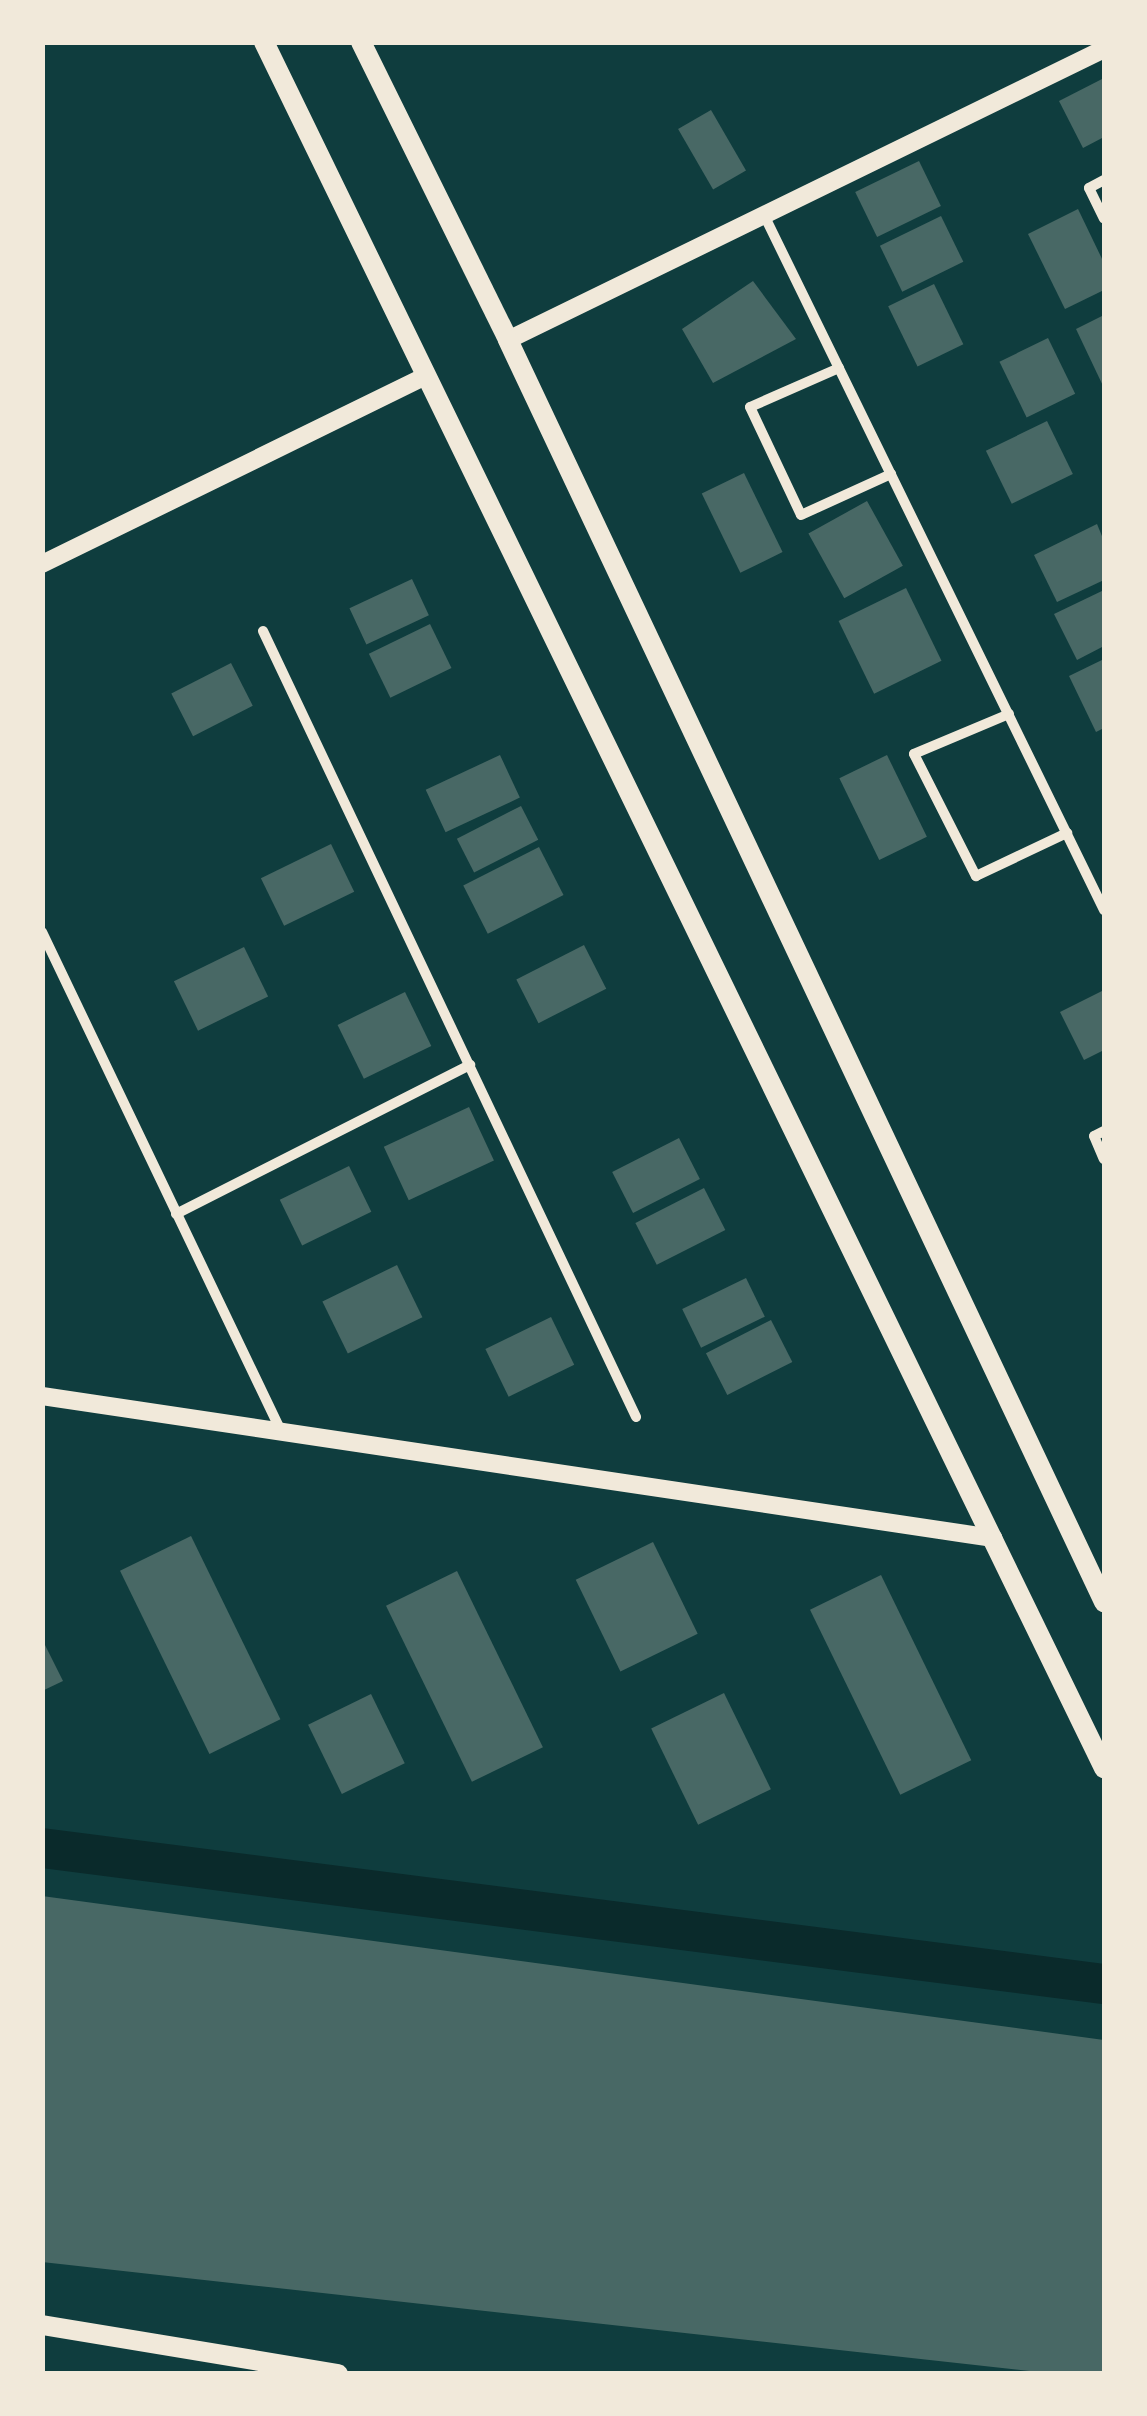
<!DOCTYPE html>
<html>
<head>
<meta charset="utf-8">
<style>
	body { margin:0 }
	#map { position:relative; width:1147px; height:2416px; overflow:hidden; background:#0f3d3e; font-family:"PT Sans",sans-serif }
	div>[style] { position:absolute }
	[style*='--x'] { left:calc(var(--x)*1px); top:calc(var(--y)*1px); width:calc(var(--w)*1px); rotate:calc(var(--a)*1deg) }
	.canal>* { height:40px; margin:-20px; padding:0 20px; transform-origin:20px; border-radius:20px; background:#0a2a2b }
	.building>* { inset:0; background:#486865; transform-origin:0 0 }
	.minor>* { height:10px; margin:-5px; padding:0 5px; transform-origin:5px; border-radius:5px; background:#f1e9da }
	.tertiary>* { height:18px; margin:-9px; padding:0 9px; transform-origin:9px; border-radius:9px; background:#f1e9da }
	.secondary>* { height:20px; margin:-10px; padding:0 10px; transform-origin:10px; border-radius:10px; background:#f1e9da }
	span { translate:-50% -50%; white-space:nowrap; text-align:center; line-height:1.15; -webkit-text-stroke:10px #f1e9da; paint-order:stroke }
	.frame { position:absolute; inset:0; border:45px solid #f1e9da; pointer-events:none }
</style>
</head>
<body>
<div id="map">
	<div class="canal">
		<div style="--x:42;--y:1848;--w:1071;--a:7.3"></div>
	</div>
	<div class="building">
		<div style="clip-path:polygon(1104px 78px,1104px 137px,1083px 148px,1059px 101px)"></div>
		<div style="left:711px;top:110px;width:70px;height:38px;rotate:60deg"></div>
		<div style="left:919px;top:161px;width:50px;height:71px;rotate:64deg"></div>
		<div style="clip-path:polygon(1078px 209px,1104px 263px,1104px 290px,1065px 309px,1028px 234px)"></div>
		<div style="left:941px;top:216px;width:51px;height:68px;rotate:64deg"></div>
		<div style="clip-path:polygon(753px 281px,796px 339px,713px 383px,682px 329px)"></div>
		<div style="left:934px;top:284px;width:67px;height:51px;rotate:64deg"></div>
		<div style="clip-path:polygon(1104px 315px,1104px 388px,1076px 329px)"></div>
		<div style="left:1048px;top:338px;width:62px;height:54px;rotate:64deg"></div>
		<div style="left:1047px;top:421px;width:59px;height:68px;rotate:64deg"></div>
		<div style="left:744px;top:473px;width:88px;height:47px;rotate:64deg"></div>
		<div style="left:867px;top:501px;width:74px;height:67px;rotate:61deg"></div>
		<div style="clip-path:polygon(1097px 524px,1104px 541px,1104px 580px,1057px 602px,1034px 555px)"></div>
		<div style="left:412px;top:579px;width:40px;height:69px;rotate:65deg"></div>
		<div style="left:906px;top:588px;width:81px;height:75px;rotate:64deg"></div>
		<div style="clip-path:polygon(1104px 590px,1104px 646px,1077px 660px,1054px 614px)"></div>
		<div style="left:430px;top:624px;width:49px;height:68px;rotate:64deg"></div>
		<div style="clip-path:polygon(1104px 659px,1104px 728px,1096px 732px,1069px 676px)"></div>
		<div style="left:231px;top:663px;width:48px;height:67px;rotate:63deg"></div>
		<div style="left:500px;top:755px;width:47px;height:82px;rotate:65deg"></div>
		<div style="left:887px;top:755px;width:91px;height:53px;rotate:64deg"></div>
		<div style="left:521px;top:806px;width:38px;height:72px;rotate:63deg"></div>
		<div style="left:331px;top:844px;width:53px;height:78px;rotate:64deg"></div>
		<div style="left:539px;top:847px;width:54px;height:85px;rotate:63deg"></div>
		<div style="left:584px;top:945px;width:49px;height:76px;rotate:63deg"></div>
		<div style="left:244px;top:947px;width:55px;height:78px;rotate:64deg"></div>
		<div style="clip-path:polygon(1104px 990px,1104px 1050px,1084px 1060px,1060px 1012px)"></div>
		<div style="left:405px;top:992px;width:60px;height:75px;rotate:64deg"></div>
		<div style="left:469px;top:1107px;width:59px;height:94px;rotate:65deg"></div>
		<div style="left:679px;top:1138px;width:46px;height:75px;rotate:63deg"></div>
		<div style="left:349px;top:1166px;width:51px;height:77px;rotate:64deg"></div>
		<div style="left:704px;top:1188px;width:47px;height:77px;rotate:63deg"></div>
		<div style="left:397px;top:1265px;width:58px;height:83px;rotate:64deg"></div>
		<div style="left:746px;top:1278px;width:43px;height:71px;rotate:64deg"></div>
		<div style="left:551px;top:1317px;width:53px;height:73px;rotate:64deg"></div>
		<div style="left:771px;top:1320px;width:47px;height:73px;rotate:63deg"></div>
		<div style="left:191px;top:1536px;width:204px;height:79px;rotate:64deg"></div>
		<div style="left:653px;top:1542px;width:102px;height:86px;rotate:64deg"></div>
		<div style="left:457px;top:1571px;width:196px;height:79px;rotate:64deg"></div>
		<div style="left:881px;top:1575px;width:206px;height:79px;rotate:64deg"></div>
		<div style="clip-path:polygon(42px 1639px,63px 1681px,42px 1691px)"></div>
		<div style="left:724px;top:1693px;width:107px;height:81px;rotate:64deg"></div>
		<div style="left:371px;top:1694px;width:77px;height:70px;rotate:64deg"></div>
		<div style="clip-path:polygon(42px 1896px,1104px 2040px,1104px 2374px,1056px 2374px,42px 2262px)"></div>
	</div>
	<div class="minor">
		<div style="--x:1104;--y:180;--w:17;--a:152"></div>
		<div style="--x:1089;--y:188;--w:34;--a:64"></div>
		<div style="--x:764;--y:215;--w:774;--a:63.93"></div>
		<div style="--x:839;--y:368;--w:97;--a:156.3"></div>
		<div style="--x:750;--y:407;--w:119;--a:64.7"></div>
		<div style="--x:801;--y:515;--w:99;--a:-24.5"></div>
		<div style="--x:263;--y:631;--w:870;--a:64.61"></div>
		<div style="--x:1009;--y:714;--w:103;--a:157.2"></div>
		<div style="--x:914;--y:754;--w:137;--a:63.1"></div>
		<div style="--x:976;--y:876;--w:101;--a:-25.3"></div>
		<div style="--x:42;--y:932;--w:553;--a:64.41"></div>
		<div style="--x:1104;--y:1131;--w:11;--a:153"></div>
		<div style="--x:1094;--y:1136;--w:25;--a:67"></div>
		<div style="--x:176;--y:1214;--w:330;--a:-26.9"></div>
	</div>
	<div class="tertiary">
		<div style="--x:508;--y:340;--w:663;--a:-26.02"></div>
		<div style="--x:42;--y:564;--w:425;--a:-26.1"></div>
		<div style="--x:42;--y:1396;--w:962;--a:8.49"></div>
	</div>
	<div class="secondary">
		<div style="--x:264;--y:42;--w:1920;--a:64.05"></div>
		<div style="--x:361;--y:42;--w:332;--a:63.7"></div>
		<div style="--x:508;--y:340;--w:1396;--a:64.72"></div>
		<div style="--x:42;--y:2325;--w:300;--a:9.4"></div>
	</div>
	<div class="frame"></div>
</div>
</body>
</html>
